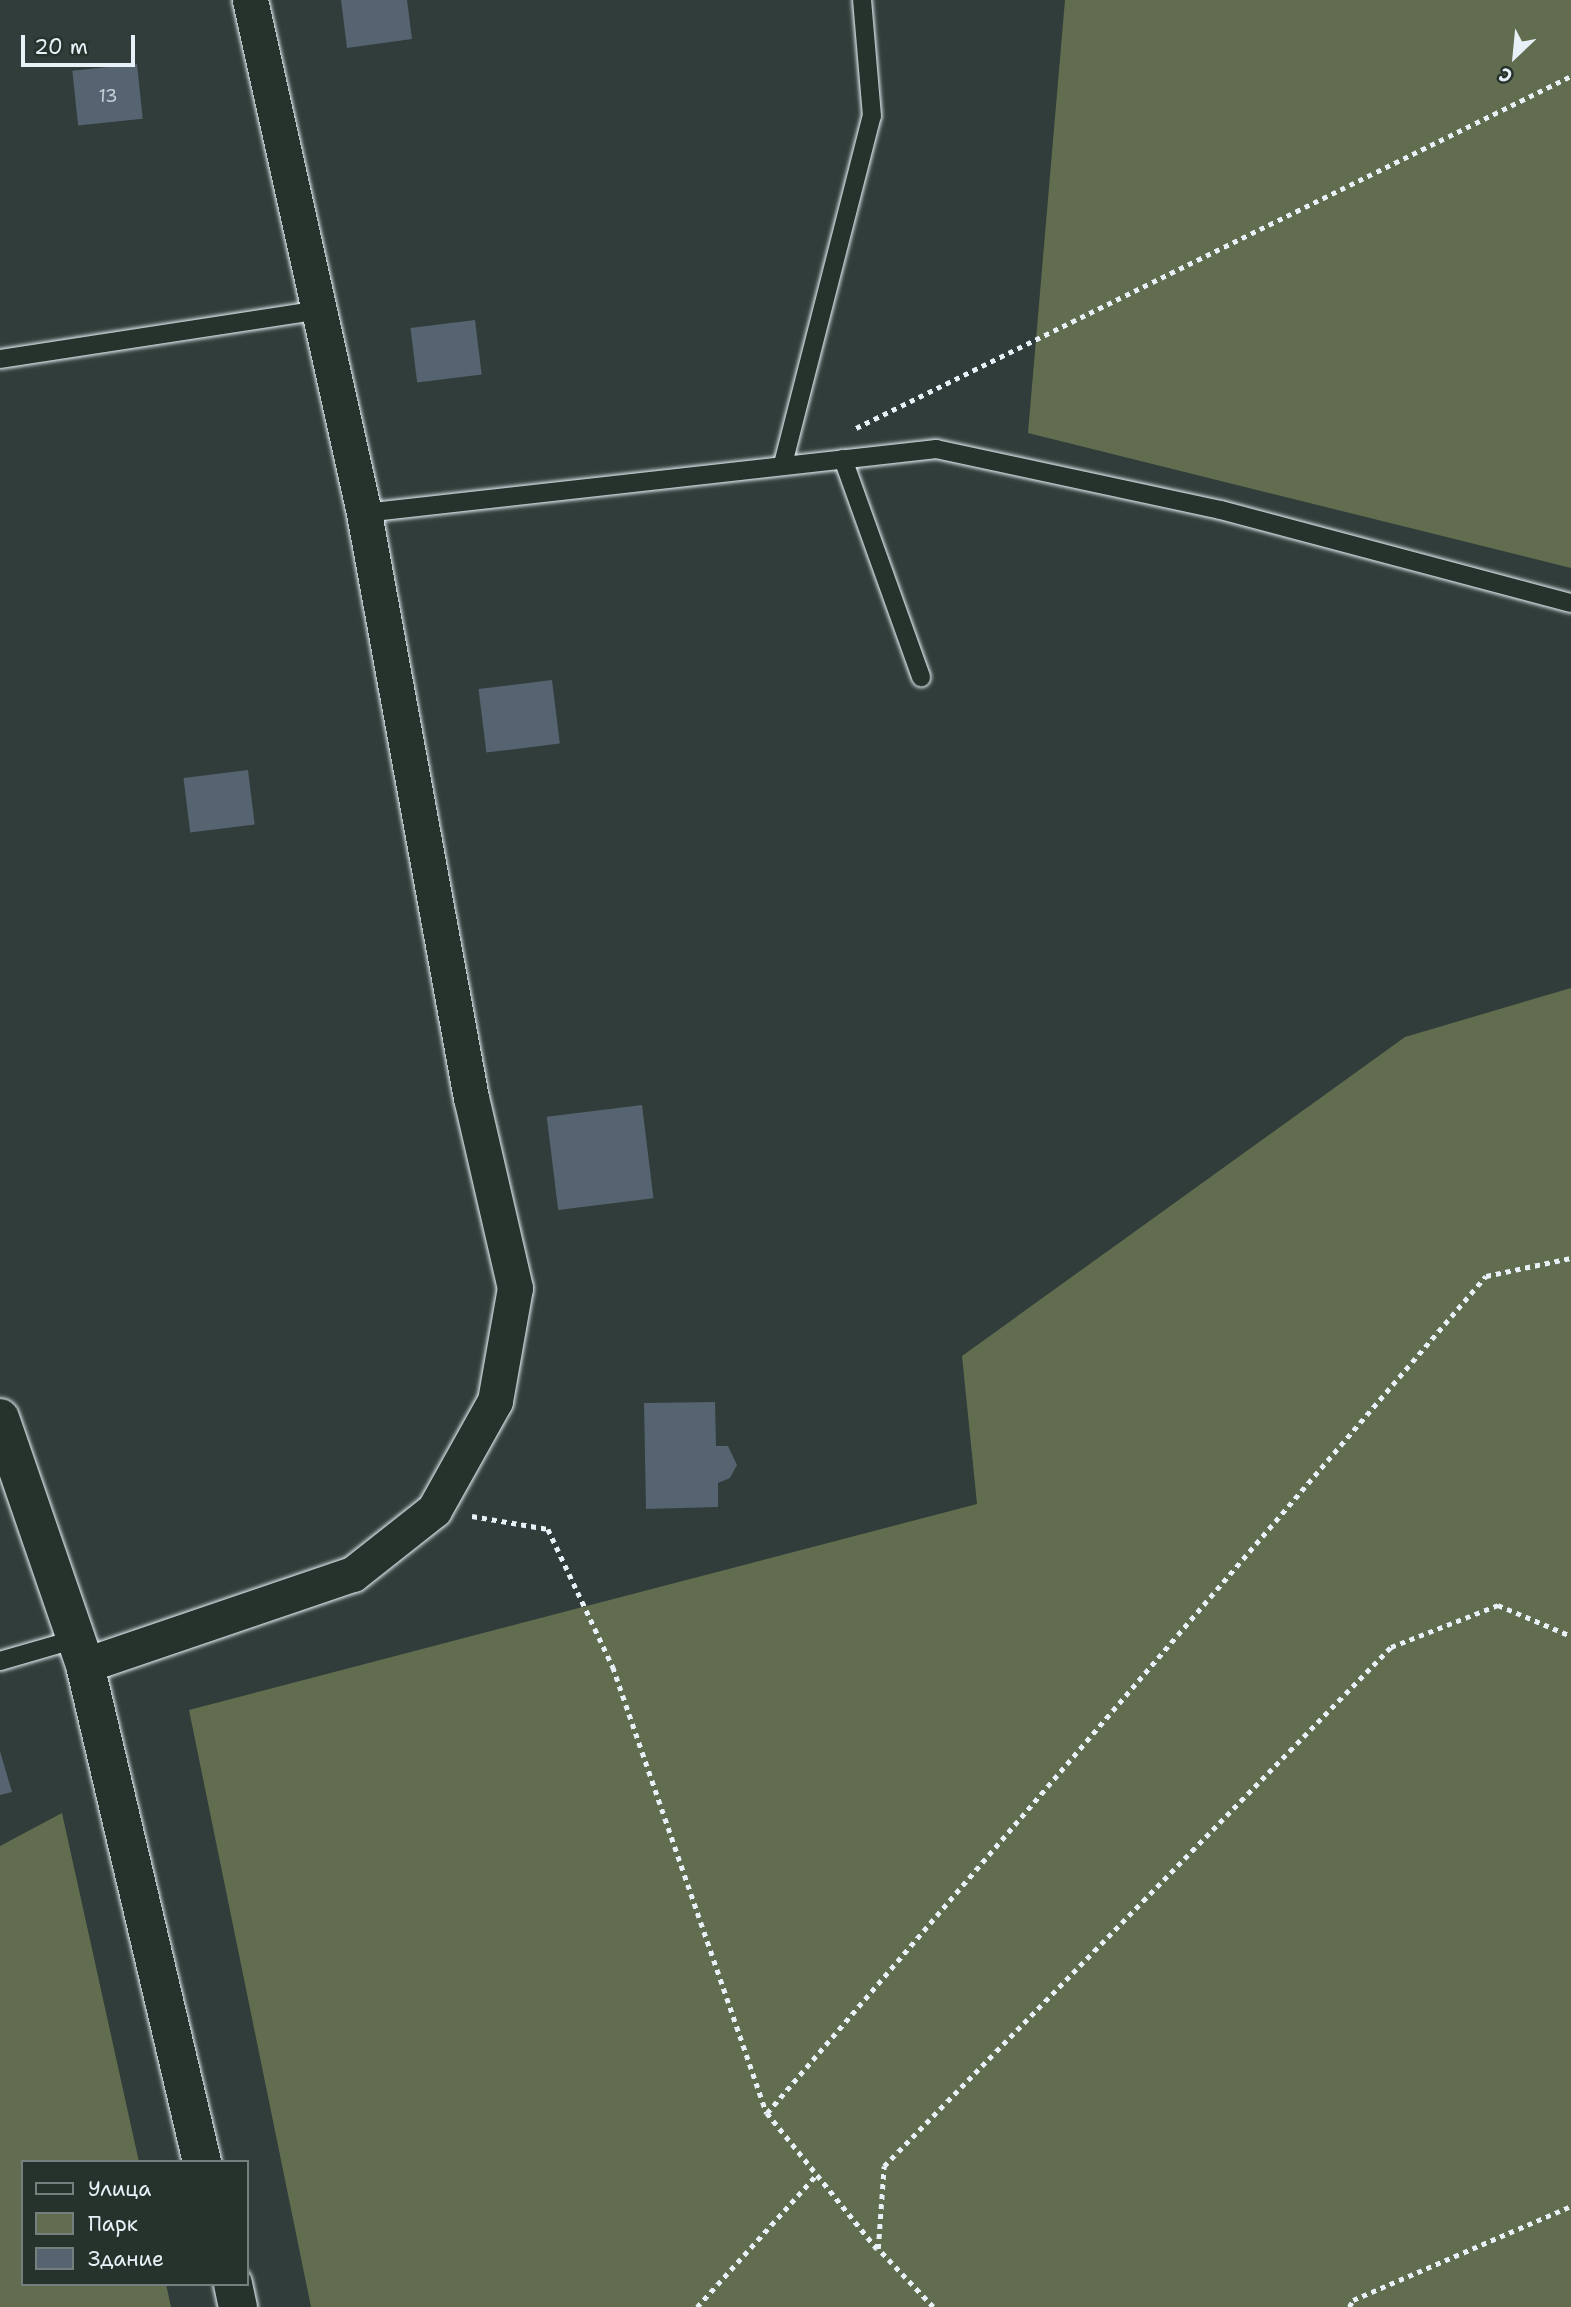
<!DOCTYPE html>
<html>
<head>
<meta charset="utf-8">
<style>
	body { margin:0 }
	#map { position:relative; width:1571px; height:2307px; overflow:hidden; background:#303d3a; font-family:"Shantell Sans",sans-serif }
	div>[style] { position:absolute }
	[style*='--x'] { left:calc(var(--x)*1px); top:calc(var(--y)*1px); width:calc(var(--w)*1px); rotate:calc(var(--a)*1deg) }
	.green>* { inset:0; background:#616d4e }
	.building>* { inset:0; background:#566370; transform-origin:0 0 }
	.path>* { height:4.5px; margin-top:-2.25px; transform-origin:0; background:repeating-linear-gradient(90deg,#e8f1f8 0 5px,transparent 0 10px) }
	.roads { filter:drop-shadow(0 0 2px #e8f1f8) drop-shadow(0 0 2px #e8f1f8) }
	.service>* { height:18px; margin:-9px; padding:0 9px; transform-origin:9px; border-radius:9px; background:#26332d }
	.minor>* { height:35px; margin:-17.5px; padding:0 17.5px; transform-origin:17.5px; border-radius:17.5px; background:#26332d }
	.secondary>* { height:38px; margin:-19px; padding:0 19px; transform-origin:19px; border-radius:19px; background:#26332d }
	span { translate:-50% -50%; white-space:nowrap; text-align:center; line-height:1.15; -webkit-text-stroke:7px #26332d; paint-order:stroke }
	.number-label { font-size:18px; color:#c4ced6 }
	.number-label span { -webkit-text-stroke-width:0 }
	.legend { position:absolute; left:21px; top:2160px; width:228px; height:126px; box-sizing:border-box; background:#26332d; border:2px solid #747f7e; margin:0; padding:9px 12px; list-style:none; font-size:21px; color:#e8f1f8 }
	.legend li { display:flex; align-items:center; gap:14px; height:35px }
	.legend b { width:35px; border:2px solid #747f7e }
	.north { position:absolute; left:1480px; top:21px; width:70px; height:70px; -webkit-text-stroke:5px #26332d; paint-order:stroke; rotate:206deg; font-size:19px; font-weight:700; line-height:28px; text-align:center; color:#e8f1f8 }
	.north::after { content:''; display:block; margin:auto; width:24px; height:32px; background:#e8f1f8; clip-path:polygon(50% 0,100% 100%,50% 72%,0 100%) }
	.scale { position:absolute; left:21px; top:35px; width:114px; height:32px; box-sizing:border-box; border:4px solid #e8f1f8; border-top:0; padding-left:9px; font-size:21px; line-height:24px; white-space:nowrap; color:#e8f1f8; -webkit-text-stroke:5px #26332d; paint-order:stroke }
</style>
</head>
<body>
<div id="map">
	<div class="green">
		<div style="clip-path:polygon(1065px 0,1571px 0,1571px 568px,1028px 433px)"></div>
		<div style="clip-path:polygon(1571px 988px,1571px 2307px,311px 2307px,189px 1710px,977px 1504px,962px 1356px,1405px 1037px)"></div>
		<div style="clip-path:polygon(62px 1813px,139px 2162px,23px 2162px,23px 2284px,166px 2284px,171px 2307px,0 2307px,0 1846px)"></div>
	</div>
	<div class="building">
		<div style="clip-path:polygon(341px 0,407px 0,412px 39px,347px 48px)"></div>
		<div style="left:137px;top:64px;width:55px;height:65px;rotate:84deg"></div>
		<div style="left:475px;top:320px;width:55px;height:65px;rotate:83deg"></div>
		<div style="left:552px;top:680px;width:64px;height:74px;rotate:83deg"></div>
		<div style="left:248px;top:770px;width:55px;height:65px;rotate:83deg"></div>
		<div style="left:642px;top:1105px;width:94px;height:96px;rotate:83deg"></div>
		<div style="clip-path:polygon(715px 1402px,716px 1446px,728px 1446px,737px 1465px,730px 1478px,718px 1483px,718px 1507px,646px 1509px,644px 1403px)"></div>
		<div style="clip-path:polygon(0 1751px,12px 1792px,0 1795px)"></div>
	</div>
	<div class="path">
		<div style="--x:856;--y:428;--w:797;--a:-26.21"></div>
		<div style="--x:472;--y:1516;--w:77;--a:9.7"></div>
		<div style="--x:548;--y:1529;--w:153;--a:64.8"></div>
		<div style="--x:613;--y:1667;--w:472;--a:71"></div>
		<div style="--x:767;--y:2113;--w:175;--a:51"></div>
		<div style="--x:767;--y:2113;--w:1103;--a:-49.34"></div>
		<div style="--x:1486;--y:1276;--w:87;--a:-12"></div>
		<div style="--x:697;--y:2307;--w:179;--a:-47.9"></div>
		<div style="--x:933;--y:2307;--w:80;--a:-133.5"></div>
		<div style="--x:878;--y:2249;--w:83;--a:-85.9"></div>
		<div style="--x:884;--y:2166;--w:726;--a:-45.67"></div>
		<div style="--x:1391;--y:1647;--w:115;--a:-21.4"></div>
		<div style="--x:1498;--y:1605;--w:79;--a:23"></div>
		<div style="--x:1349;--y:2307;--w:8;--a:-60"></div>
		<div style="--x:1353;--y:2300;--w:237;--a:-23.3"></div>
	</div>
	<div class="roads">
		<div class="service">
			<div style="--x:0;--y:359;--w:325;--a:-8.7"></div>
			<div style="--x:843;--y:459;--w:232;--a:70.3"></div>
			<div style="--x:783;--y:464;--w:359;--a:-75.7"></div>
			<div style="--x:872;--y:116;--w:116;--a:-94.9"></div>
			<div style="--x:364;--y:513;--w:576;--a:-6.38"></div>
			<div style="--x:936;--y:449;--w:291;--a:12.1"></div>
			<div style="--x:1221;--y:510;--w:362;--a:14.9"></div>
			<div style="--x:0;--y:1661;--w:79;--a:-16.1"></div>
		</div>
		<div class="minor">
			<div style="--x:85;--y:1665;--w:283;--a:-18.8"></div>
			<div style="--x:353;--y:1574;--w:103;--a:-38.3"></div>
			<div style="--x:434;--y:1510;--w:125;--a:-60.8"></div>
			<div style="--x:495;--y:1401;--w:115;--a:-80"></div>
			<div style="--x:515;--y:1288;--w:195;--a:-103"></div>
			<div style="--x:471;--y:1098;--w:595;--a:-100.37"></div>
			<div style="--x:364;--y:513;--w:526;--a:-102.53"></div>
		</div>
		<div class="secondary">
			<div style="--x:0;--y:1418;--w:261;--a:71"></div>
			<div style="--x:85;--y:1665;--w:511;--a:76.75"></div>
			<div style="--x:233;--y:2284;--w:24;--a:78"></div>
		</div>
	</div>
	<div class="number-label">
		<span style="left:108px;top:96px">13</span>
	</div>
	<ul class="legend">
	<li><b style="height:9px;background:#26332d"></b>Улица</li>
	<li><b style="height:19px;background:#616d4e"></b>Парк</li>
	<li><b style="height:19px;background:#566370"></b>Здание</li>
	</ul>
	<div class="north">С</div>
	<div class="scale">20 m</div>
</div>
</body>
</html>
